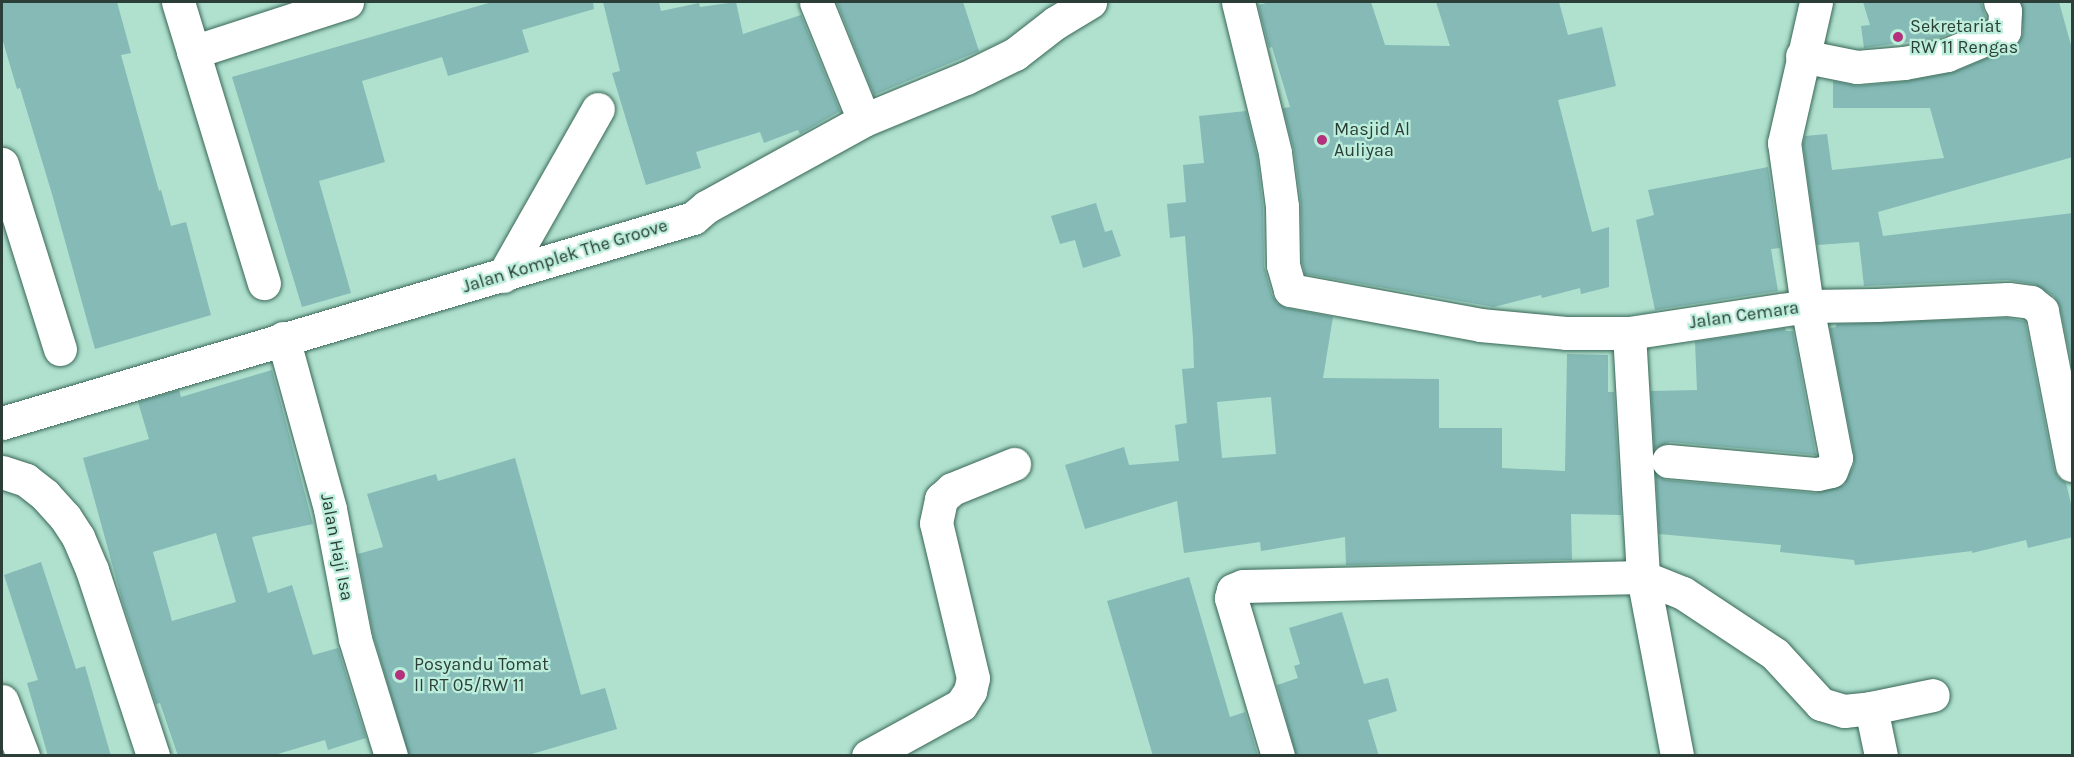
<!DOCTYPE html>
<html>
<head>
<meta charset="utf-8">
<style>
	body { margin:0 }
	#map { position:relative; width:2074px; height:757px; overflow:hidden; background:#b0e1cf; font-family:Karla,sans-serif }
	div>[style] { position:absolute }
	[style*='--x'] { left:calc(var(--x)*1px); top:calc(var(--y)*1px); width:calc(var(--w)*1px); rotate:calc(var(--a)*1deg) }
	.building>* { inset:0; background:#85bab6 }
	.roads { filter:drop-shadow(0 0 2px #396757) drop-shadow(0 0 2px #396757) }
	.street>* { height:33px; margin:-16.5px; padding:0 16.5px; transform-origin:16.5px; border-radius:16.5px; background:#fff }
	.dots>* { width:16px; height:16px; translate:-50% -50%; box-sizing:border-box; border:3px solid #bdeedc; border-radius:50% }
	span { translate:-50% -50%; white-space:nowrap; text-align:center; line-height:1.15; -webkit-text-stroke:4.5px #bdeedc; paint-order:stroke }
	.poi-label { font-size:18px; color:#2b3f38 }
	.left { translate:0 -50%; text-align:left }
	.street-label { font-size:18px; color:#2b3f38 }
	.frame { position:absolute; inset:0; border:3px solid #2b3f38; pointer-events:none }
</style>
</head>
<body>
<div id="map">
	<div class="building">
		<div style="clip-path:polygon(2px 2px,117px 2px,131px 53px,121px 55px,159px 191px,161px 190px,171px 226px,186px 222px,211px 315px,95px 349px,52px 194px,20px 88px,17px 89px,2px 38px)"></div>
		<div style="clip-path:polygon(492px 2px,593px 2px,594px 9px,522px 30px,529px 52px,448px 76px,442px 57px,362px 81px,385px 162px,319px 181px,351px 293px,302px 307px,232px 77px)"></div>
		<div style="clip-path:polygon(603px 2px,659px 2px,661px 11px,699px 3px,700px 7px,736px 2px,743px 34px,801px 15px,840px 111px,800px 134px,798px 130px,764px 143px,760px 132px,696px 152px,701px 168px,646px 185px,612px 73px,620px 71px)"></div>
		<div style="clip-path:polygon(842px 2px,963px 2px,979px 51px,874px 95px,837px 3px)"></div>
		<div style="clip-path:polygon(1270px 2px,1371px 2px,1385px 45px,1450px 46px,1436px 2px,1559px 2px,1568px 35px,1602px 27px,1616px 86px,1558px 100px,1592px 232px,1609px 227px,1609px 287px,1581px 294px,1580px 288px,1542px 298px,1541px 295px,1494px 307px,1305px 274px,1302px 262px,1301px 204px,1294px 150px,1283px 108px,1290px 107px,1272px 47px,1269px 48px,1258px 5px)"></div>
		<div style="clip-path:polygon(1863px 2px,1981px 2px,1986px 18px,1942px 37px,1864px 48px,1861px 26px,1870px 25px)"></div>
		<div style="clip-path:polygon(2021px 2px,2059px 2px,2073px 52px,2073px 157px,1878px 212px,1883px 236px,2073px 213px,2073px 370px,2060px 307px,2054px 296px,2034px 284px,2007px 280px,1864px 286px,1859px 242px,1817px 245px,1803px 144px,1805px 136px,1827px 134px,1832px 170px,1944px 158px,1930px 108px,1833px 108px,1833px 81px,1858px 86px,1907px 81px,1954px 72px,2011px 48px,2019px 42px,2023px 33px)"></div>
		<div style="clip-path:polygon(evenodd,1246px 111px,1257px 156px,1263px 207px,1264px 266px,1272px 295px,1277px 303px,1286px 308px,1333px 317px,1323px 378px,1439px 379px,1439px 428px,1502px 428px,1502px 468px,1565px 471px,1567px 354px,1608px 355px,1608px 392px,1614px 392px,1621px 515px,1571px 514px,1572px 560px,1346px 565px,1345px 537px,1261px 551px,1260px 542px,1184px 553px,1177px 501px,1085px 529px,1065px 465px,1124px 447px,1129px 465px,1179px 461px,1175px 425px,1187px 423px,1182px 369px,1194px 368px,1193px 338px,1185px 236px,1170px 238px,1167px 204px,1186px 202px,1183px 165px,1204px 163px,1199px 116px,1246px 111px,1271px 397px,1276px 454px,1222px 458px,1217px 402px,1271px 397px)"></div>
		<div style="clip-path:polygon(1768px 167px,1780px 248px,1771px 249px,1778px 291px,1655px 310px,1636px 220px,1654px 215px,1648px 190px)"></div>
		<div style="clip-path:polygon(1096px 203px,1105px 232px,1112px 230px,1121px 256px,1083px 268px,1075px 240px,1060px 244px,1051px 216px)"></div>
		<div style="clip-path:polygon(2007px 318px,2025px 321px,2054px 469px,2058px 477px,2066px 483px,2073px 512px,2073px 537px,2028px 548px,2026px 540px,1972px 553px,1972px 551px,1855px 565px,1854px 560px,1780px 552px,1781px 545px,1659px 534px,1656px 475px,1666px 480px,1815px 493px,1844px 485px,1854px 465px,1854px 454px,1830px 328px,1836px 327px,1836px 324px)"></div>
		<div style="clip-path:polygon(1785px 328px,1786px 331px,1793px 331px,1816px 455px,1670px 442px,1654px 449px,1651px 391px,1697px 390px,1695px 342px)"></div>
		<div style="clip-path:polygon(evenodd,272px 370px,313px 524px,252px 537px,268px 593px,292px 585px,313px 655px,338px 648px,366px 738px,328px 750px,325px 740px,271px 756px,178px 756px,160px 703px,156px 704px,122px 600px,83px 458px,149px 439px,138px 402px,179px 390px,181px 397px,272px 370px,216px 533px,236px 602px,172px 621px,153px 552px,216px 533px)"></div>
		<div style="clip-path:polygon(515px 458px,581px 695px,605px 688px,617px 729px,525px 756px,409px 756px,373px 634px,358px 554px,383px 547px,367px 494px,436px 474px,438px 481px)"></div>
		<div style="clip-path:polygon(41px 562px,76px 669px,85px 666px,111px 756px,48px 756px,27px 683px,38px 680px,4px 575px)"></div>
		<div style="clip-path:polygon(1189px 577px,1230px 717px,1245px 712px,1258px 756px,1153px 756px,1107px 601px)"></div>
		<div style="clip-path:polygon(1342px 612px,1364px 684px,1388px 678px,1397px 711px,1368px 720px,1379px 756px,1296px 756px,1277px 685px,1298px 678px,1294px 666px,1300px 664px,1289px 628px)"></div>
	</div>
	<div class="roads">
		<div class="street">
			<div style="--x:178;--y:2;--w:294;--a:73"></div>
			<div style="--x:816;--y:2;--w:127;--a:67.9"></div>
			<div style="--x:1238;--y:2;--w:155;--a:76.2"></div>
			<div style="--x:1275;--y:153;--w:53;--a:82.5"></div>
			<div style="--x:1282;--y:206;--w:59;--a:89"></div>
			<div style="--x:1283;--y:265;--w:26;--a:74"></div>
			<div style="--x:1290;--y:290;--w:193;--a:10.4"></div>
			<div style="--x:1480;--y:325;--w:86;--a:5.3"></div>
			<div style="--x:1566;--y:333;--w:63;--a:0"></div>
			<div style="--x:1629;--y:333;--w:180;--a:-8.6"></div>
			<div style="--x:1807;--y:306;--w:165;--a:-98"></div>
			<div style="--x:1784;--y:143;--w:145;--a:-77.2"></div>
			<div style="--x:193;--y:52;--w:162;--a:-18"></div>
			<div style="--x:1802;--y:56;--w:56;--a:11.3"></div>
			<div style="--x:1857;--y:67;--w:47;--a:-4.9"></div>
			<div style="--x:1904;--y:63;--w:44;--a:-10.5"></div>
			<div style="--x:1947;--y:55;--w:62;--a:-22.8"></div>
			<div style="--x:2004;--y:31;--w:20;--a:-87"></div>
			<div style="--x:2005;--y:11;--w:10;--a:-119"></div>
			<div style="--x:2;--y:164;--w:194;--a:72.6"></div>
			<div style="--x:503;--y:276;--w:192;--a:-60.4"></div>
			<div style="--x:1629;--y:333;--w:244;--a:86.7"></div>
			<div style="--x:1643;--y:577;--w:182;--a:79.2"></div>
			<div style="--x:283;--y:338;--w:177;--a:74.6"></div>
			<div style="--x:330;--y:509;--w:132;--a:79.1"></div>
			<div style="--x:355;--y:639;--w:122;--a:72.9"></div>
			<div style="--x:2;--y:423;--w:721;--a:-16.52"></div>
			<div style="--x:693;--y:218;--w:17;--a:-40"></div>
			<div style="--x:706;--y:207;--w:180;--a:-28.8"></div>
			<div style="--x:864;--y:120;--w:110;--a:-22.4"></div>
			<div style="--x:966;--y:78;--w:55;--a:-26.1"></div>
			<div style="--x:1015;--y:54;--w:51;--a:-37.8"></div>
			<div style="--x:1055;--y:23;--w:41;--a:-31"></div>
			<div style="--x:1668;--y:461;--w:150;--a:5"></div>
			<div style="--x:1817;--y:474;--w:14;--a:-12"></div>
			<div style="--x:1831;--y:471;--w:14;--a:-69"></div>
			<div style="--x:1836;--y:458;--w:155;--a:-100.8"></div>
			<div style="--x:1807;--y:306;--w:70;--a:-0.8"></div>
			<div style="--x:1877;--y:305;--w:131;--a:-2.6"></div>
			<div style="--x:2008;--y:299;--w:23;--a:7"></div>
			<div style="--x:2031;--y:302;--w:14;--a:39"></div>
			<div style="--x:2042;--y:311;--w:157;--a:79"></div>
			<div style="--x:2;--y:472;--w:25;--a:18"></div>
			<div style="--x:26;--y:480;--w:24;--a:38"></div>
			<div style="--x:45;--y:495;--w:30;--a:48"></div>
			<div style="--x:65;--y:517;--w:24;--a:57"></div>
			<div style="--x:78;--y:537;--w:36;--a:67"></div>
			<div style="--x:92;--y:570;--w:196;--a:71.8"></div>
			<div style="--x:2;--y:701;--w:59;--a:69.1"></div>
			<div style="--x:1871;--y:708;--w:49;--a:78.2"></div>
			<div style="--x:868;--y:756;--w:106;--a:-28.7"></div>
			<div style="--x:961;--y:705;--w:17;--a:-57"></div>
			<div style="--x:970;--y:691;--w:13;--a:-77"></div>
			<div style="--x:973;--y:678;--w:159;--a:-103.4"></div>
			<div style="--x:936;--y:523;--w:25;--a:-78"></div>
			<div style="--x:941;--y:499;--w:15;--a:-42"></div>
			<div style="--x:952;--y:489;--w:67;--a:-22"></div>
			<div style="--x:1278;--y:756;--w:165;--a:-106.6"></div>
			<div style="--x:1231;--y:598;--w:8;--a:-76"></div>
			<div style="--x:1233;--y:590;--w:11;--a:-22"></div>
			<div style="--x:1243;--y:586;--w:400;--a:-1.3"></div>
			<div style="--x:1643;--y:577;--w:43;--a:21.8"></div>
			<div style="--x:1683;--y:593;--w:110;--a:33.5"></div>
			<div style="--x:1775;--y:654;--w:68;--a:47.4"></div>
			<div style="--x:1821;--y:704;--w:24;--a:17"></div>
			<div style="--x:1844;--y:711;--w:27;--a:-6"></div>
			<div style="--x:1871;--y:708;--w:63;--a:-11.8"></div>
		</div>
	</div>
	<div class="dots">
		<div style="left:1898px;top:37px;background:#b4327c"></div>
		<div style="left:1322px;top:140px;background:#b4327c"></div>
		<div style="left:400px;top:675px;background:#b4327c"></div>
	</div>
	<div class="poi-label">
		<span class="left" style="left:1910px;top:37px">Sekretariat<br>RW 11 Rengas</span>
		<span class="left" style="left:1334px;top:140px">Masjid Al<br>Auliyaa</span>
		<span class="left" style="left:414px;top:675px">Posyandu Tomat<br>II RT 05/RW 11</span>
	</div>
	<div class="street-label">
		<span style="left:565px;top:256px;rotate:-17deg">Jalan Komplek The Groove</span>
		<span style="left:1744px;top:315px;rotate:-8deg">Jalan Cemara</span>
		<span style="left:337px;top:547px;rotate:79deg">Jalan Haji Isa</span>
	</div>
	<div class="frame"></div>
</div>
</body>
</html>
